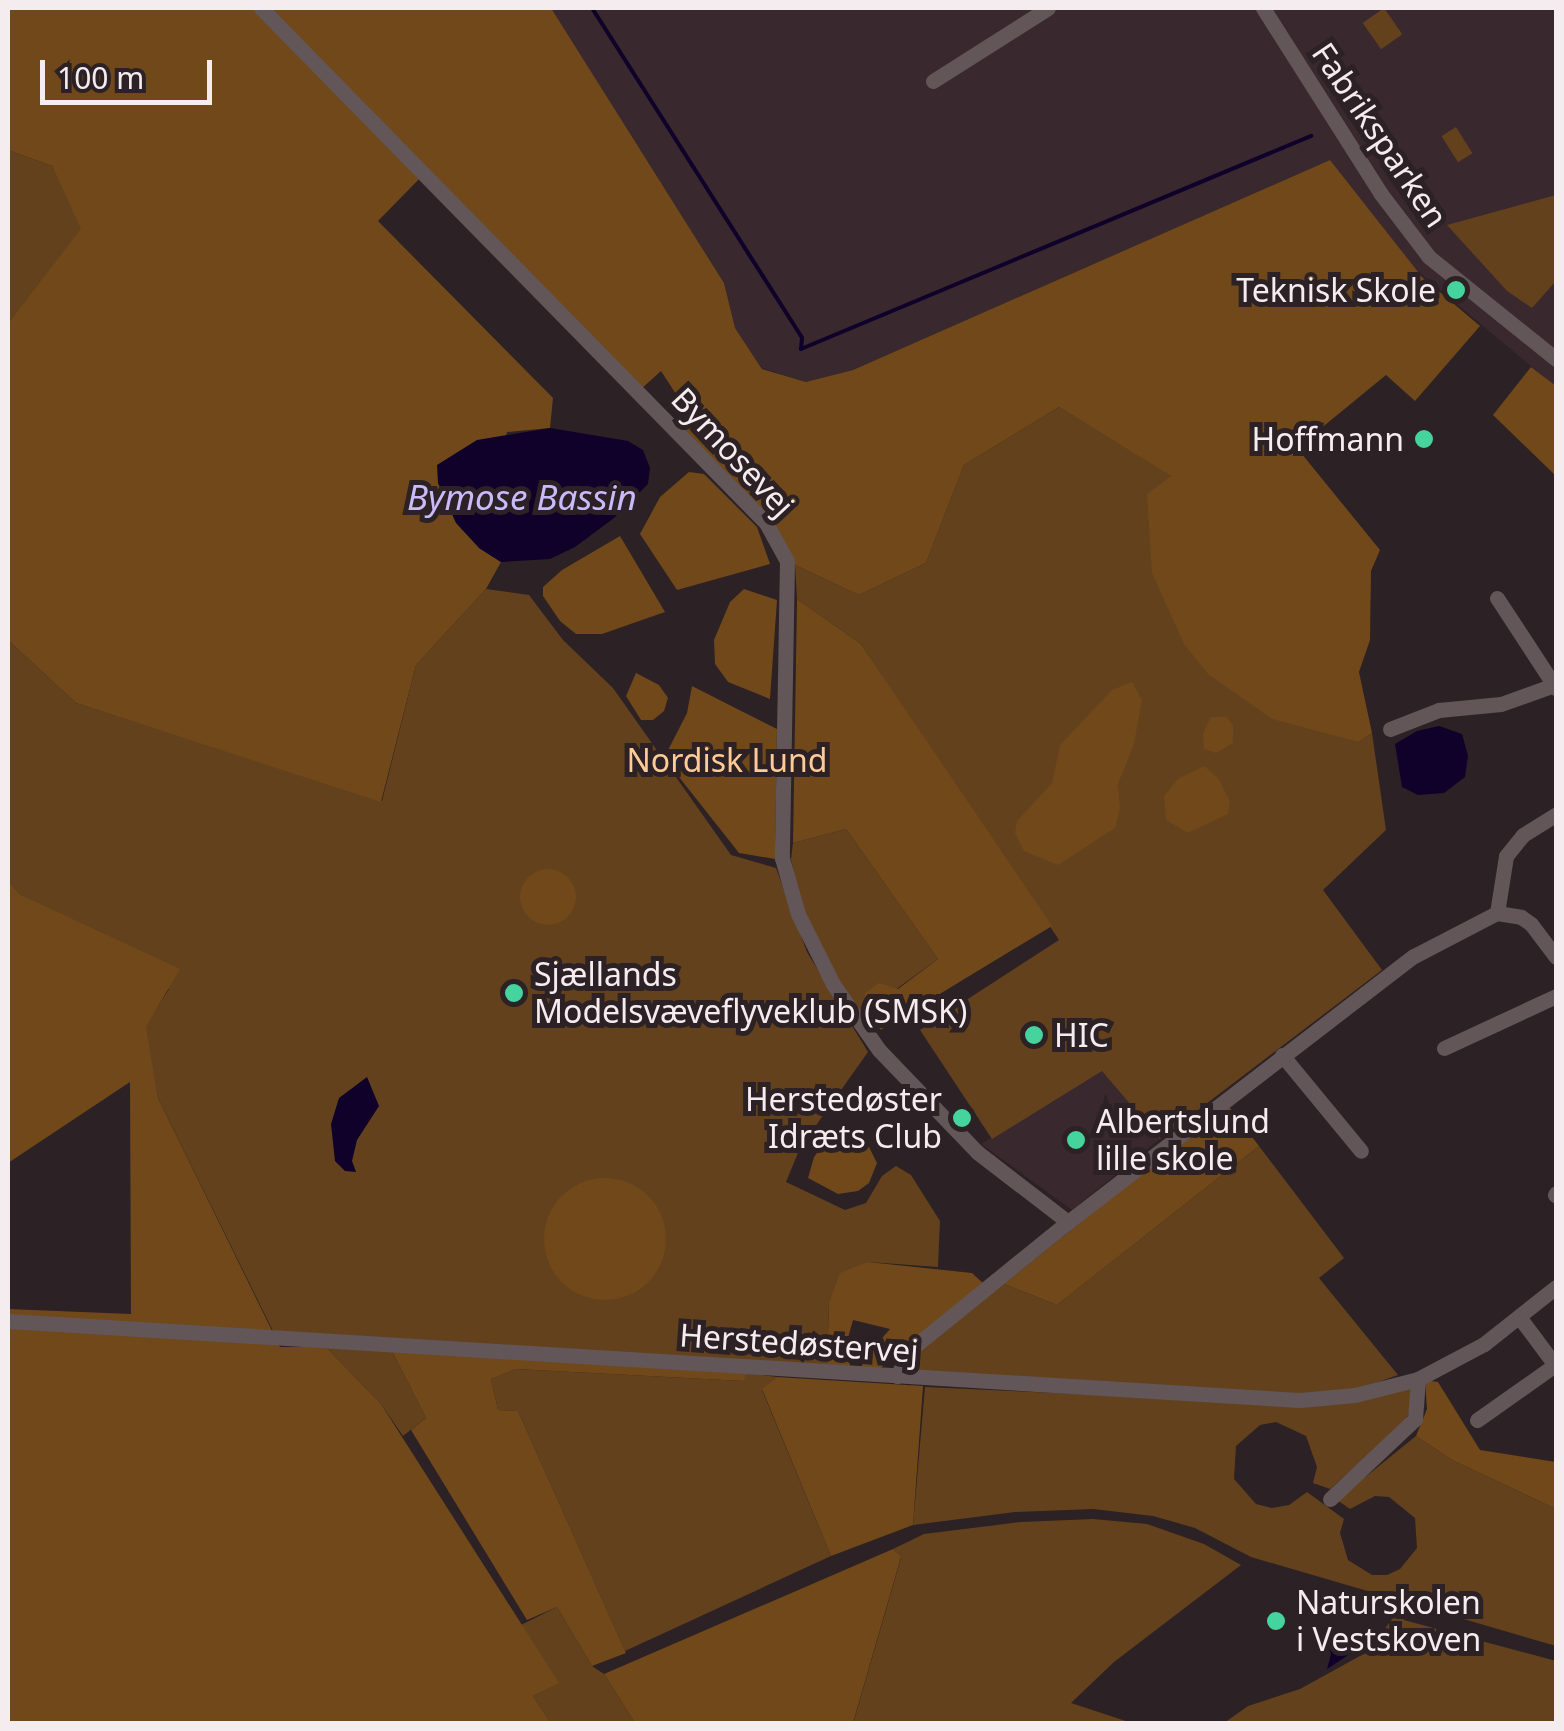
<!DOCTYPE html>
<html>
<head>
<meta charset="utf-8">
<style>
	body { margin:0 }
	#map { position:relative; width:1564px; height:1731px; overflow:hidden; background:#2c2124; font-family:"Noto Sans",sans-serif }
	div>[style] { position:absolute }
	[style*='--x'] { left:calc(var(--x)*1px); top:calc(var(--y)*1px); width:calc(var(--w)*1px); rotate:calc(var(--a)*1deg) }
	.built>* { inset:0; background:#39282d }
	.green>* { inset:0; background:#63411c; transform-origin:0 0 }
	.forest>* { inset:0; background:#70481a }
	.round { border-radius:50% }
	.water>* { inset:0; background:#10012a }
	.stream>* { height:4px; margin:-2px; padding:0 2px; transform-origin:2px; border-radius:2px; background:#10012a }
	.minor>* { height:15px; margin:-7.5px; padding:0 7.5px; transform-origin:7.5px; border-radius:7.5px; background:#625659 }
	.dots>* { width:28px; height:28px; translate:-50% -50%; box-sizing:border-box; border:5px solid #2c2124; border-radius:50% }
	span { translate:-50% -50%; white-space:nowrap; text-align:center; line-height:1.15; -webkit-text-stroke:10px #2c2124; paint-order:stroke }
	.street-label { font-size:32px; color:#f4ecee }
	.poi-label { font-size:32px; color:#f4ecee }
	.right { translate:-100% -50%; text-align:right }
	.left { translate:0 -50%; text-align:left }
	.park-label { font-size:32px; color:#ffca96 }
	.water-label { font-size:35px; color:#c9bbfb; font-style:italic }
	.frame { position:absolute; inset:0; border:10px solid #f4ecee; pointer-events:none }
	.scale { position:absolute; left:40px; top:60px; width:172px; height:45px; box-sizing:border-box; border:5px solid #f4ecee; border-top:0; padding-left:12px; font-size:30px; line-height:35px; white-space:nowrap; color:#f4ecee; -webkit-text-stroke:8px #2c2124; paint-order:stroke }
</style>
</head>
<body>
<div id="map">
	<div class="built">
		<div style="clip-path:polygon(551px 8px,1556px 8px,1556px 387px,1409px 264px,1330px 160px,853px 370px,806px 382px,762px 368px,735px 328px,724px 283px)"></div>
		<div style="clip-path:polygon(1102px 1070px,1160px 1139px,1072px 1210px,981px 1144px)"></div>
	</div>
	<div class="green">
		<div style="left:1384px;top:8px;width:32px;height:26px;rotate:55deg"></div>
		<div style="left:1456px;top:127px;width:31px;height:17px;rotate:58deg"></div>
		<div style="clip-path:polygon(8px 150px,52px 166px,82px 229px,8px 323px)"></div>
		<div style="clip-path:polygon(1556px 195px,1556px 281px,1532px 308px,1507px 291px,1447px 225px)"></div>
		<div style="clip-path:polygon(1059px 407px,1172px 476px,1359px 742px,1372px 733px,1386px 830px,1323px 890px,1382px 970px,1160px 1139px,1102px 1071px,992px 1139px,920px 1030px,1059px 940px,861px 644px,797px 599px,795px 565px,859px 595px,926px 563px,964px 465px)"></div>
		<div style="clip-path:polygon(486px 589px,529px 595px,563px 640px,613px 688px,731px 855px,776px 868px,807px 952px,868px 1052px,800px 1148px,786px 1182px,845px 1210px,866px 1203px,882px 1176px,896px 1166px,911px 1175px,940px 1221px,938px 1267px,868px 1262px,829px 1303px,827px 1365px,273px 1331px,158px 1098px,145px 1027px,169px 989px,21px 895px,8px 881px,8px 640px,76px 703px,382px 801px,416px 665px)"></div>
		<div style="clip-path:polygon(846px 829px,938px 959px,862px 1014px,837px 980px,802px 911px,791px 859px,793px 843px)"></div>
		<div style="clip-path:polygon(1259px 1146px,1344px 1258px,1319px 1278px,1398px 1375px,1356px 1390px,1300px 1394px,925px 1373px,913px 1368px,914px 1355px,1004px 1284px,1057px 1305px)"></div>
		<div style="clip-path:polygon(326px 1347px,392px 1351px,426px 1418px,403px 1436px,381px 1404px)"></div>
		<div style="clip-path:polygon(516px 1369px,742px 1381px,747px 1373px,777px 1377px,762px 1390px,831px 1556px,625px 1651px,518px 1411px,498px 1410px,491px 1379px)"></div>
		<div style="clip-path:polygon(925px 1387px,1300px 1404px,1411px 1387px,1414px 1405px,1404px 1422px,1330px 1489px,1313px 1483px,1317px 1467px,1306px 1436px,1276px 1422px,1260px 1425px,1236px 1446px,1234px 1479px,1256px 1504px,1272px 1508px,1289px 1505px,1307px 1492px,1344px 1519px,1340px 1533px,1348px 1560px,1372px 1575px,1387px 1575px,1400px 1569px,1417px 1548px,1415px 1518px,1389px 1497px,1375px 1496px,1350px 1509px,1337px 1500px,1416px 1436px,1452px 1460px,1556px 1509px,1556px 1646px,1251px 1557px,1195px 1528px,1153px 1516px,1093px 1509px,1015px 1512px,913px 1525px)"></div>
		<div style="clip-path:polygon(1093px 1519px,1147px 1524px,1204px 1544px,1241px 1565px,1114px 1662px,1071px 1703px,1132px 1723px,853px 1724px,901px 1558px,893px 1549px,924px 1534px,1021px 1522px)"></div>
		<div style="clip-path:polygon(557px 1607px,592px 1666px,604px 1674px,635px 1723px,551px 1723px,533px 1696px,558px 1683px,521px 1625px)"></div>
		<div style="clip-path:polygon(1397px 1612px,1404px 1620px,1556px 1661px,1556px 1723px,1224px 1723px,1248px 1706px,1300px 1689px,1369px 1651px)"></div>
	</div>
	<div class="forest">
		<div style="clip-path:polygon(8px 8px,551px 8px,724px 283px,735px 328px,762px 369px,806px 382px,853px 370px,1330px 160px,1422px 277px,1480px 326px,1415px 401px,1386px 375px,1297px 448px,1380px 550px,1371px 571px,1370px 640px,1359px 672px,1372px 733px,1359px 742px,1272px 719px,1208px 674px,1184px 644px,1152px 573px,1147px 494px,1171px 476px,1059px 407px,964px 465px,926px 563px,859px 595px,795px 565px,675px 426px,687px 411px,661px 371px,640px 390px,427px 171px,378px 221px,553px 398px,550px 428px,507px 432px,479px 548px,501px 562px,486px 589px,416px 665px,381px 802px,76px 703px,8px 640px,8px 323px,81px 229px,52px 166px,8px 150px)"></div>
		<div style="clip-path:polygon(1531px 367px,1556px 386px,1556px 476px,1493px 415px)"></div>
		<div style="clip-path:polygon(689px 472px,704px 474px,757px 527px,770px 564px,677px 590px,640px 534px,660px 497px)"></div>
		<div style="clip-path:polygon(620px 536px,665px 612px,602px 634px,576px 634px,560px 621px,543px 596px,543px 587px,562px 570px)"></div>
		<div style="clip-path:polygon(744px 589px,777px 600px,770px 699px,728px 682px,715px 664px,714px 640px,730px 602px)"></div>
		<div style="clip-path:polygon(797px 599px,861px 644px,1052px 926px,877px 1032px,862px 1014px,865px 993px,879px 983px,898px 989px,938px 959px,846px 829px,793px 843px)"></div>
		<div style="clip-path:polygon(636px 673px,659px 685px,668px 698px,664px 711px,653px 720px,641px 720px,626px 696px)"></div>
		<div style="clip-path:polygon(1132px 682px,1142px 700px,1134px 744px,1118px 784px,1120px 808px,1115px 828px,1058px 865px,1024px 851px,1015px 833px,1017px 821px,1052px 783px,1060px 745px,1112px 690px)"></div>
		<div style="clip-path:polygon(692px 686px,777px 729px,775px 859px,739px 853px,664px 758px,687px 713px)"></div>
		<div style="clip-path:polygon(1211px 717px,1227px 717px,1233px 726px,1233px 743px,1216px 753px,1204px 749px,1203px 733px)"></div>
		<div style="clip-path:polygon(1204px 766px,1218px 778px,1230px 801px,1228px 814px,1188px 833px,1166px 820px,1164px 796px,1178px 779px)"></div>
		<div class="round" style="left:520px;top:869px;width:56px;height:56px"></div>
		<div style="clip-path:polygon(8px 881px,21px 895px,180px 969px,146px 1027px,158px 1098px,280px 1347px,326px 1347px,381px 1404px,559px 1683px,533px 1696px,551px 1723px,8px 1723px,8px 1309px,131px 1314px,130px 1082px,8px 1163px)"></div>
		<div style="clip-path:polygon(1227px 1104px,1259px 1146px,1057px 1305px,1004px 1284px)"></div>
		<div style="clip-path:polygon(849px 1126px,867px 1143px,877px 1163px,869px 1183px,858px 1191px,838px 1194px,808px 1178px,814px 1157px,830px 1135px)"></div>
		<div class="round" style="left:544px;top:1178px;width:122px;height:122px"></div>
		<div style="clip-path:polygon(868px 1262px,972px 1273px,985px 1285px,878px 1370px,861px 1369px,864px 1359px,890px 1329px,853px 1320px,846px 1345px,851px 1370px,827px 1365px,829px 1303px,840px 1273px)"></div>
		<div style="clip-path:polygon(392px 1351px,747px 1373px,743px 1381px,516px 1369px,491px 1379px,498px 1410px,518px 1411px,626px 1653px,592px 1666px,557px 1607px,527px 1620px,411px 1430px,426px 1418px)"></div>
		<div style="clip-path:polygon(777px 1377px,923px 1386px,913px 1525px,831px 1556px,762px 1389px)"></div>
		<div style="clip-path:polygon(1425px 1380px,1438px 1382px,1480px 1450px,1556px 1462px,1556px 1509px,1452px 1460px,1416px 1436px,1427px 1409px)"></div>
		<div style="clip-path:polygon(893px 1549px,901px 1557px,853px 1723px,635px 1723px,604px 1674px)"></div>
	</div>
	<div class="water">
		<div style="clip-path:polygon(550px 428px,628px 441px,643px 450px,650px 468px,648px 484px,614px 518px,575px 547px,550px 559px,501px 562px,479px 548px,456px 523px,438px 483px,437px 465px,477px 440px)"></div>
		<div style="clip-path:polygon(1439px 726px,1462px 734px,1468px 756px,1465px 777px,1444px 793px,1418px 795px,1402px 787px,1395px 744px,1417px 731px)"></div>
		<div style="clip-path:polygon(367px 1077px,379px 1106px,357px 1140px,352px 1161px,356px 1172px,345px 1171px,335px 1161px,331px 1124px,339px 1098px)"></div>
		<div style="clip-path:polygon(1340px 1629px,1361px 1636px,1365px 1644px,1327px 1669px,1331px 1654px,1326px 1639px)"></div>
	</div>
	<div class="stream">
		<div style="--x:592;--y:8;--w:391;--a:57.5"></div>
		<div style="--x:802;--y:338;--w:11;--a:95"></div>
		<div style="--x:801;--y:349;--w:553;--a:-22.67"></div>
	</div>
	<div class="minor">
		<div style="--x:261;--y:8;--w:721;--a:45.56"></div>
		<div style="--x:766;--y:523;--w:43;--a:61.1"></div>
		<div style="--x:787;--y:561;--w:297;--a:91"></div>
		<div style="--x:782;--y:858;--w:58;--a:74.1"></div>
		<div style="--x:798;--y:914;--w:78;--a:63.4"></div>
		<div style="--x:833;--y:984;--w:80;--a:55.1"></div>
		<div style="--x:879;--y:1050;--w:141;--a:46.1"></div>
		<div style="--x:977;--y:1152;--w:115;--a:37.6"></div>
		<div style="--x:1263;--y:8;--w:220;--a:57.6"></div>
		<div style="--x:1381;--y:194;--w:79;--a:52.7"></div>
		<div style="--x:1429;--y:257;--w:163;--a:38.8"></div>
		<div style="--x:933;--y:81;--w:136;--a:-32.4"></div>
		<div style="--x:1497;--y:598;--w:108;--a:56.8"></div>
		<div style="--x:1390;--y:729;--w:53;--a:-21.2"></div>
		<div style="--x:1439;--y:710;--w:62;--a:-5.5"></div>
		<div style="--x:1501;--y:704;--w:56;--a:-19.7"></div>
		<div style="--x:1497;--y:913;--w:58;--a:-81"></div>
		<div style="--x:1506;--y:856;--w:27;--a:-51"></div>
		<div style="--x:1523;--y:835;--w:39;--a:-32"></div>
		<div style="--x:1444;--y:1048;--w:123;--a:-24.9"></div>
		<div style="--x:1282;--y:1055;--w:124;--a:50.5"></div>
		<div style="--x:1555;--y:1195;--w:2;--a:-63"></div>
		<div style="--x:8;--y:1321;--w:1294;--a:3.5"></div>
		<div style="--x:1300;--y:1400;--w:55;--a:-5.2"></div>
		<div style="--x:1355;--y:1395;--w:65;--a:-14.3"></div>
		<div style="--x:1418;--y:1379;--w:75;--a:-27.9"></div>
		<div style="--x:1484;--y:1344;--w:92;--a:-38.4"></div>
		<div style="--x:897;--y:1376;--w:30;--a:-63"></div>
		<div style="--x:911;--y:1349;--w:202;--a:-39"></div>
		<div style="--x:1068;--y:1222;--w:436;--a:-37.6"></div>
		<div style="--x:1414;--y:956;--w:93;--a:-27.4"></div>
		<div style="--x:1497;--y:913;--w:24;--a:9"></div>
		<div style="--x:1521;--y:917;--w:12;--a:35"></div>
		<div style="--x:1531;--y:924;--w:41;--a:52.9"></div>
		<div style="--x:1477;--y:1420;--w:95;--a:-35.2"></div>
		<div style="--x:1555;--y:1365;--w:59;--a:-126.7"></div>
		<div style="--x:1330;--y:1499;--w:117;--a:-43.3"></div>
		<div style="--x:1415;--y:1419;--w:40;--a:-85.7"></div>
	</div>
	<div class="dots">
		<div style="left:1456px;top:290px;background:#46d49e"></div>
		<div style="left:1424px;top:439px;background:#46d49e"></div>
		<div style="left:514px;top:993px;background:#46d49e"></div>
		<div style="left:1034px;top:1035px;background:#46d49e"></div>
		<div style="left:962px;top:1118px;background:#46d49e"></div>
		<div style="left:1076px;top:1140px;background:#46d49e"></div>
		<div style="left:1276px;top:1621px;background:#46d49e"></div>
	</div>
	<div class="street-label">
		<span style="left:1380px;top:135px;rotate:56deg">Fabriksparken</span>
		<span style="left:733px;top:452px;rotate:47deg">Bymosevej</span>
		<span style="left:799px;top:1343px;rotate:4deg">Herstedøstervej</span>
	</div>
	<div class="poi-label">
		<span class="right" style="left:1436px;top:290px">Teknisk Skole</span>
		<span class="right" style="left:1404px;top:439px">Hoffmann</span>
		<span class="left" style="left:534px;top:993px">Sjællands<br>Modelsvæveflyveklub (SMSK)</span>
		<span class="left" style="left:1054px;top:1035px">HIC</span>
		<span class="right" style="left:942px;top:1118px">Herstedøster<br>Idræts Club</span>
		<span class="left" style="left:1096px;top:1140px">Albertslund<br>lille skole</span>
		<span class="left" style="left:1296px;top:1621px">Naturskolen<br>i Vestskoven</span>
	</div>
	<div class="park-label">
		<span style="left:727px;top:760px">Nordisk Lund</span>
	</div>
	<div class="water-label">
		<span style="left:522px;top:497px">Bymose Bassin</span>
	</div>
	<div class="frame"></div>
	<div class="scale">100 m</div>
</div>
</body>
</html>
